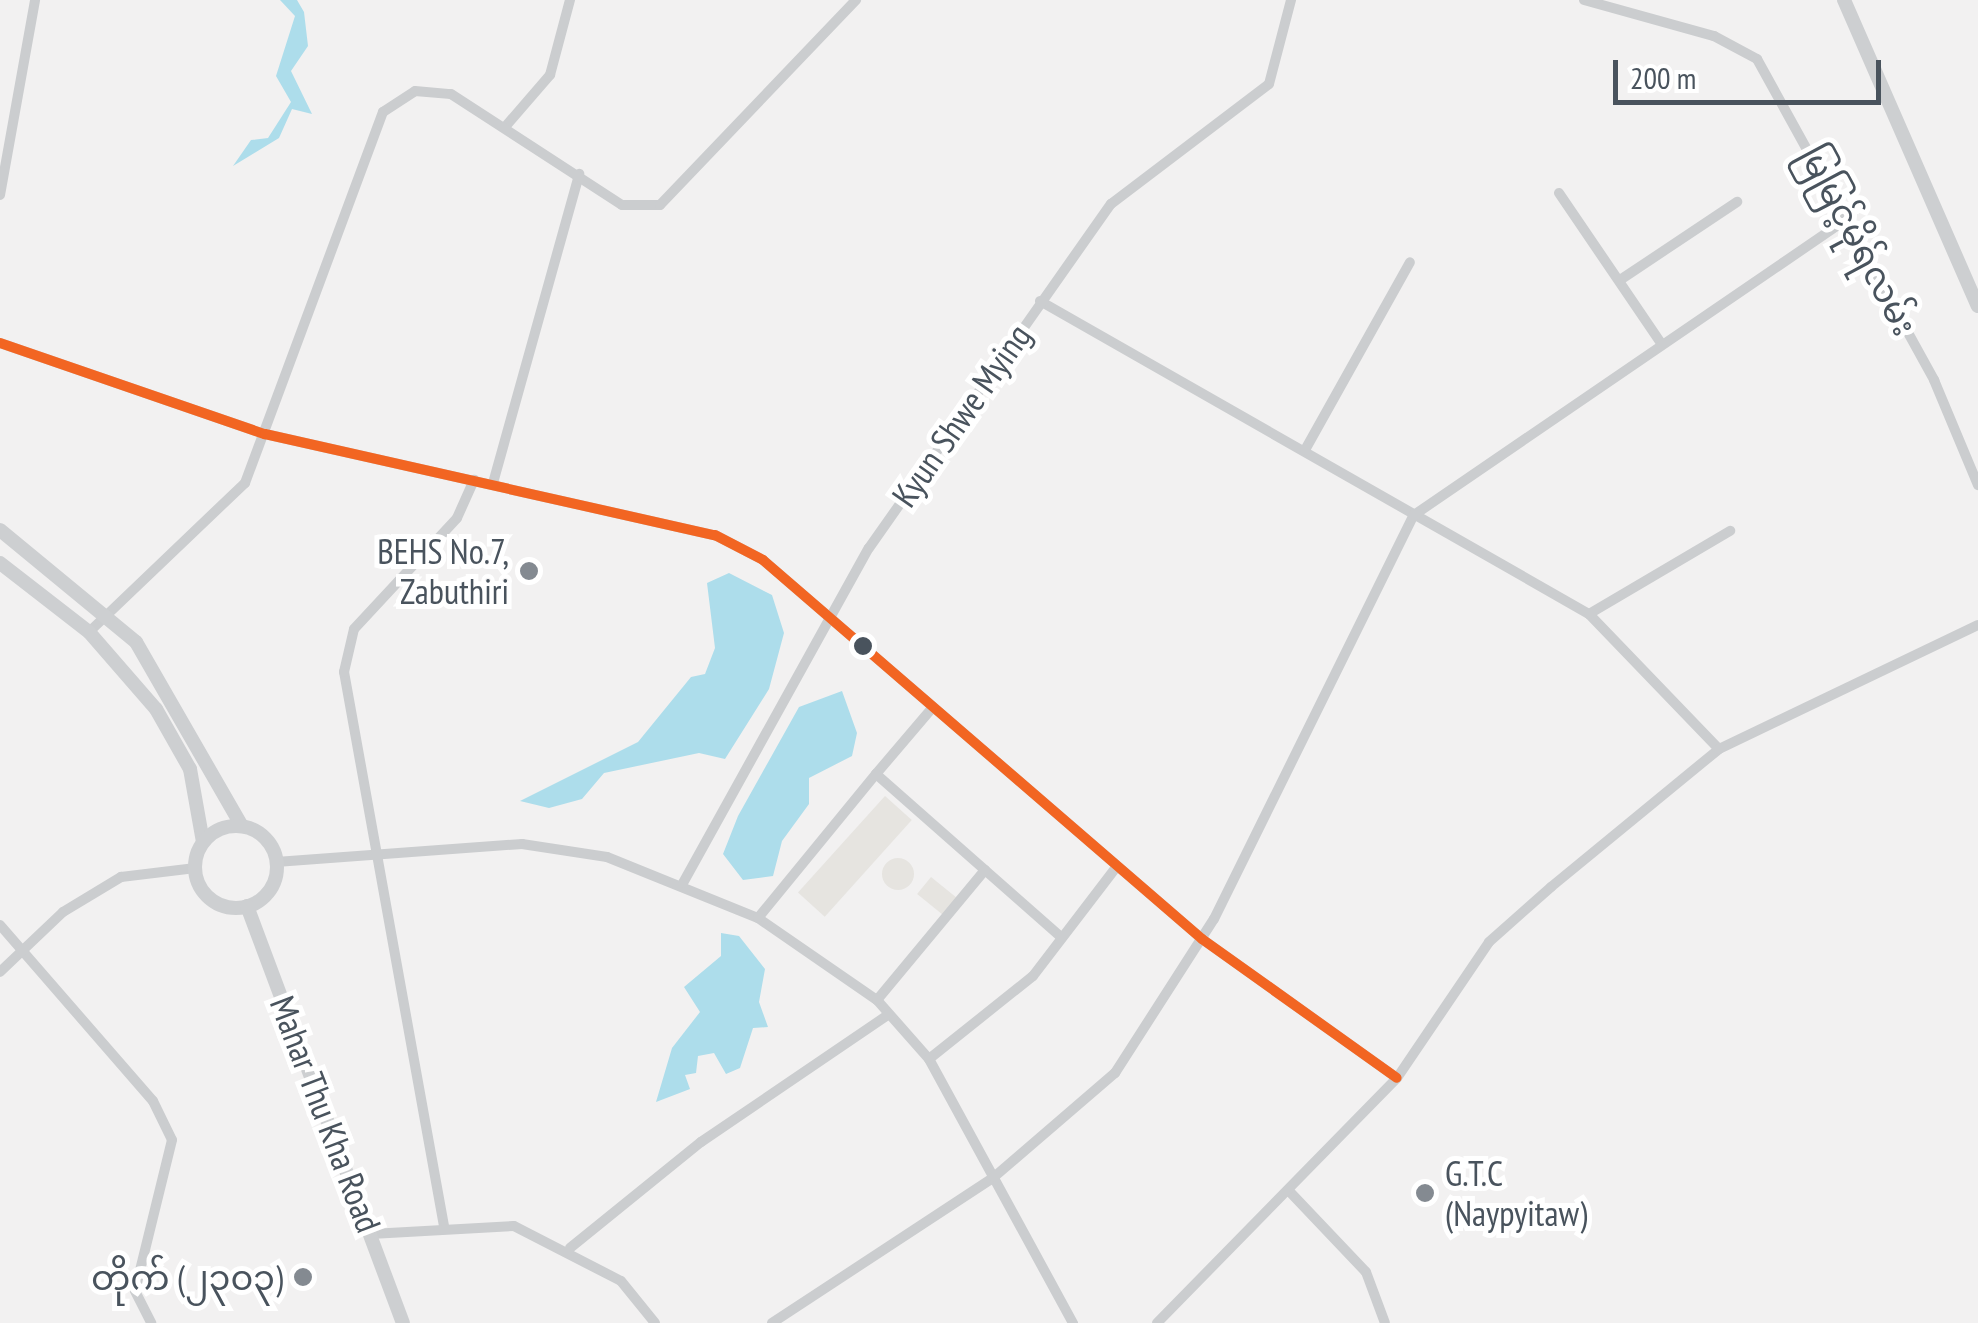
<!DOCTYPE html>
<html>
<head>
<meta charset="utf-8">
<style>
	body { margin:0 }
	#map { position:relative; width:1978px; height:1323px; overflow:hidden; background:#f2f1f1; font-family:"PT Sans Narrow","Noto Sans Myanmar",sans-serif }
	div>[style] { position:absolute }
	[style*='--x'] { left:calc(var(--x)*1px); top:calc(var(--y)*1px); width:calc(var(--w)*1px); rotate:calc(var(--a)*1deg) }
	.commercial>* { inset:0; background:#e6e4e0; transform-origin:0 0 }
	.round { border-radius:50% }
	.water>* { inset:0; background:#adddeb }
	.minor>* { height:10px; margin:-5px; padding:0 5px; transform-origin:5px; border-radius:5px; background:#cbcdcf }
	.secondary>* { height:14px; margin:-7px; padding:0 7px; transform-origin:7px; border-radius:7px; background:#cdcfd1 }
	.secondary>.ring { margin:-7px; padding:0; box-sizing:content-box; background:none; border:14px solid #cdcfd1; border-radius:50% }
	.bus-1>* { height:10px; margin:-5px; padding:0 5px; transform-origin:5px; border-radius:5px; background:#f26522 }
	.dots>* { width:28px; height:28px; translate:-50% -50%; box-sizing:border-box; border:5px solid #fff; border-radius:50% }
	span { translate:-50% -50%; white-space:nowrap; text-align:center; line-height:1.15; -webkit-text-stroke:10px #fff; paint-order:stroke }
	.street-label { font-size:35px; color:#49535d }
	.poi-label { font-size:35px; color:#49535d }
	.right { translate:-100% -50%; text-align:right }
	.left { translate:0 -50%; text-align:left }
	.scale { position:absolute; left:1613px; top:60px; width:268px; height:45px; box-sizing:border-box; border:5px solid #49535d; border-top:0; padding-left:12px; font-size:30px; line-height:35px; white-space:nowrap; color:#49535d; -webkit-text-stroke:8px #fff; paint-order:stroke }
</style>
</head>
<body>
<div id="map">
	<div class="commercial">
		<div style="left:885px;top:796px;width:36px;height:130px;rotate:42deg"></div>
		<div class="round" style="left:882px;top:858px;width:32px;height:32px"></div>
		<div style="left:931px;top:877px;width:33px;height:22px;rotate:39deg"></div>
	</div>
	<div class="water">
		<div style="clip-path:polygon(280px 0,297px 0,304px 12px,308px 46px,291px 71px,312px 114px,292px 109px,279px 138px,233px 166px,251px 140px,268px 138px,291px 102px,276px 76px,295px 16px)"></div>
		<div style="clip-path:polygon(729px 573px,772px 595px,784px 633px,769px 689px,725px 759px,699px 753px,604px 773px,582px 799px,549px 808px,520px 801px,638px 742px,691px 677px,705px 674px,715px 648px,707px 583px)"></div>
		<div style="clip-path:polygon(842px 691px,857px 733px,852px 756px,809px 778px,809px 804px,782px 841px,773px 876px,743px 880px,723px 854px,738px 816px,799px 707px)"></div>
		<div style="clip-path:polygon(721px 933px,739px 936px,765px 969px,759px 1002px,768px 1027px,753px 1028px,740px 1068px,726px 1074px,714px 1053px,698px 1056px,696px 1073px,685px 1075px,690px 1089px,656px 1102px,672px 1048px,700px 1012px,684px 987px,721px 956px)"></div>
	</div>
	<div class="minor">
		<div style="--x:1584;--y:0;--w:135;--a:15.5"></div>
		<div style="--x:1714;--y:36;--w:49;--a:28.1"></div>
		<div style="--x:1757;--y:59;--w:367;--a:61.1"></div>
		<div style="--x:1934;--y:380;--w:114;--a:67.3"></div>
		<div style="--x:505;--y:127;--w:69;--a:-49.1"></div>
		<div style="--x:550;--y:75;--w:78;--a:-75.1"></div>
		<div style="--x:1559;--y:193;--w:181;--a:55.8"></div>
		<div style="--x:0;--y:195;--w:198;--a:-79.8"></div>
		<div style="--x:1620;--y:280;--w:141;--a:-33.7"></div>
		<div style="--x:1040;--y:301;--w:632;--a:29.69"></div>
		<div style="--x:1589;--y:614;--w:187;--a:46.1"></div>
		<div style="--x:0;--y:343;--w:280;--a:19"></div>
		<div style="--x:265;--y:434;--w:461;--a:12.7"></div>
		<div style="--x:715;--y:535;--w:54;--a:27.5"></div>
		<div style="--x:763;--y:560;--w:580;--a:40.8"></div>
		<div style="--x:1202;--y:939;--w:239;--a:35.5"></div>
		<div style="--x:1305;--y:450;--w:215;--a:-60.8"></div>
		<div style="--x:493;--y:483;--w:321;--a:-74.4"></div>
		<div style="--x:1589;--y:614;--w:164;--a:-30.5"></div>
		<div style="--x:89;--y:632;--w:216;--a:-43.7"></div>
		<div style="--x:245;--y:483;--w:396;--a:-69.6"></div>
		<div style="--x:383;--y:112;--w:38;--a:-33"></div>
		<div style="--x:415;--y:91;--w:36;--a:5"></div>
		<div style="--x:451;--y:94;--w:204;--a:33"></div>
		<div style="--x:622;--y:205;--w:38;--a:0"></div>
		<div style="--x:660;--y:205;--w:284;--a:-46.3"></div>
		<div style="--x:933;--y:707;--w:88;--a:130.4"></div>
		<div style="--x:876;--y:774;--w:247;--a:41.4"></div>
		<div style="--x:276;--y:862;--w:247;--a:-4.2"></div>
		<div style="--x:522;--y:844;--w:86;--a:8.7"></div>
		<div style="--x:607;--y:857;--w:163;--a:22"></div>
		<div style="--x:758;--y:918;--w:145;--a:34.6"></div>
		<div style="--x:877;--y:1000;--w:79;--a:48.6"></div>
		<div style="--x:929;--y:1059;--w:301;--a:61.4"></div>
		<div style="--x:683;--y:883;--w:383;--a:-61"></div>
		<div style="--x:869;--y:548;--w:421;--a:-54.9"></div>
		<div style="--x:1111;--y:204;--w:198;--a:-37.2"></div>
		<div style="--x:1269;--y:84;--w:87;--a:-75.3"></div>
		<div style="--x:758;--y:918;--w:186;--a:-50.7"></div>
		<div style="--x:0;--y:925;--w:233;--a:49"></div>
		<div style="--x:153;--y:1101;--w:43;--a:64"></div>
		<div style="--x:172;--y:1140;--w:155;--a:103.8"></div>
		<div style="--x:135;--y:1291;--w:36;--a:63"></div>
		<div style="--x:0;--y:972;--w:87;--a:-43.6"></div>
		<div style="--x:63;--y:912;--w:68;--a:-31.1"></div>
		<div style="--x:121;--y:877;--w:75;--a:-6.9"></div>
		<div style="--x:877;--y:1000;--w:169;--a:-50.3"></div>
		<div style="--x:929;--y:1059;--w:133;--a:-38.6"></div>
		<div style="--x:1033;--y:976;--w:138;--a:-52.6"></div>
		<div style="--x:1290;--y:1192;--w:110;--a:46.5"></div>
		<div style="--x:1366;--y:1272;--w:54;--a:69.6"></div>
		<div style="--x:444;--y:1226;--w:563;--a:-100.23"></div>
		<div style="--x:344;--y:672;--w:44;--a:-76.9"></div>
		<div style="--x:354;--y:629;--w:151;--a:-47.1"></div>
		<div style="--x:457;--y:518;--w:42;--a:-65.9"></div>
		<div style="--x:371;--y:1234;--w:143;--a:-3.2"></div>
		<div style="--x:514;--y:1226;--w:120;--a:27.2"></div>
		<div style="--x:621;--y:1281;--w:54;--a:51"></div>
		<div style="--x:570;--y:1248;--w:169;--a:-39"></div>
		<div style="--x:701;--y:1142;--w:226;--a:-34.2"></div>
		<div style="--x:772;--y:1323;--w:266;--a:-33.3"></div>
		<div style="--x:994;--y:1177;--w:160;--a:-40.7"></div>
		<div style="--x:1115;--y:1073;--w:183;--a:-57.3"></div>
		<div style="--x:1214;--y:919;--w:451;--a:-63.7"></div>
		<div style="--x:1414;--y:515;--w:525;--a:-34.36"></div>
		<div style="--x:1157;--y:1323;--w:343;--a:-45.6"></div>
		<div style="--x:1397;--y:1078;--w:164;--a:-55.9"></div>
		<div style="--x:1489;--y:942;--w:83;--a:-41.6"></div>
		<div style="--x:1551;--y:887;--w:217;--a:-39.4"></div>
		<div style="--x:1719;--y:749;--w:287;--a:-25.6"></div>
	</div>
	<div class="secondary">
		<div style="--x:1844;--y:0;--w:334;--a:66.4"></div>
		<div style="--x:0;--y:530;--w:176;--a:39.5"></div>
		<div style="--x:136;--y:642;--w:212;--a:60.1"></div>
		<div style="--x:0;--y:563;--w:113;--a:37.8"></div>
		<div style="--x:89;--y:632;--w:102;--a:49"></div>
		<div style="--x:156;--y:709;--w:69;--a:60.5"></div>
		<div style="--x:190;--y:769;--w:74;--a:79.9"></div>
		<div class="ring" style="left:195px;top:826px;width:68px;height:68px"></div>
		<div style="--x:247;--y:906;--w:445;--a:69.5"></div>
	</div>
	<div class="bus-1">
		<div style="--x:0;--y:343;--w:280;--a:19"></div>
		<div style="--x:265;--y:434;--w:461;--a:12.7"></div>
		<div style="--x:715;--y:535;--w:54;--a:27.5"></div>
		<div style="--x:763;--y:560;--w:580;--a:40.8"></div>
		<div style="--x:1202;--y:939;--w:239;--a:35.5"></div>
	</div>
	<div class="dots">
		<div style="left:529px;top:571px;background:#848a91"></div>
		<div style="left:863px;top:646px;background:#49535d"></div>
		<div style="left:1425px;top:1193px;background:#848a91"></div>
		<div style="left:303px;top:1277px;background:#848a91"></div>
	</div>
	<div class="street-label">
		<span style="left:1859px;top:240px;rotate:62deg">မြမြင့်မိုရ်လမ်း</span>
		<span style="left:961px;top:415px;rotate:-55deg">Kyun Shwe Mying</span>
		<span style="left:326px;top:1114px;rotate:69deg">Mahar Thu Kha Road</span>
	</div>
	<div class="poi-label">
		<span class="right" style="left:509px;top:571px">BEHS No.7,<br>Zabuthiri</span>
		<span class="left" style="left:1445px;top:1193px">G.T.C<br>(Naypyitaw)</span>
		<span class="right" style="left:283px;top:1277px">တိုက် (၂၃၀၃)</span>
	</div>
	<div class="scale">200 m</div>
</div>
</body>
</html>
